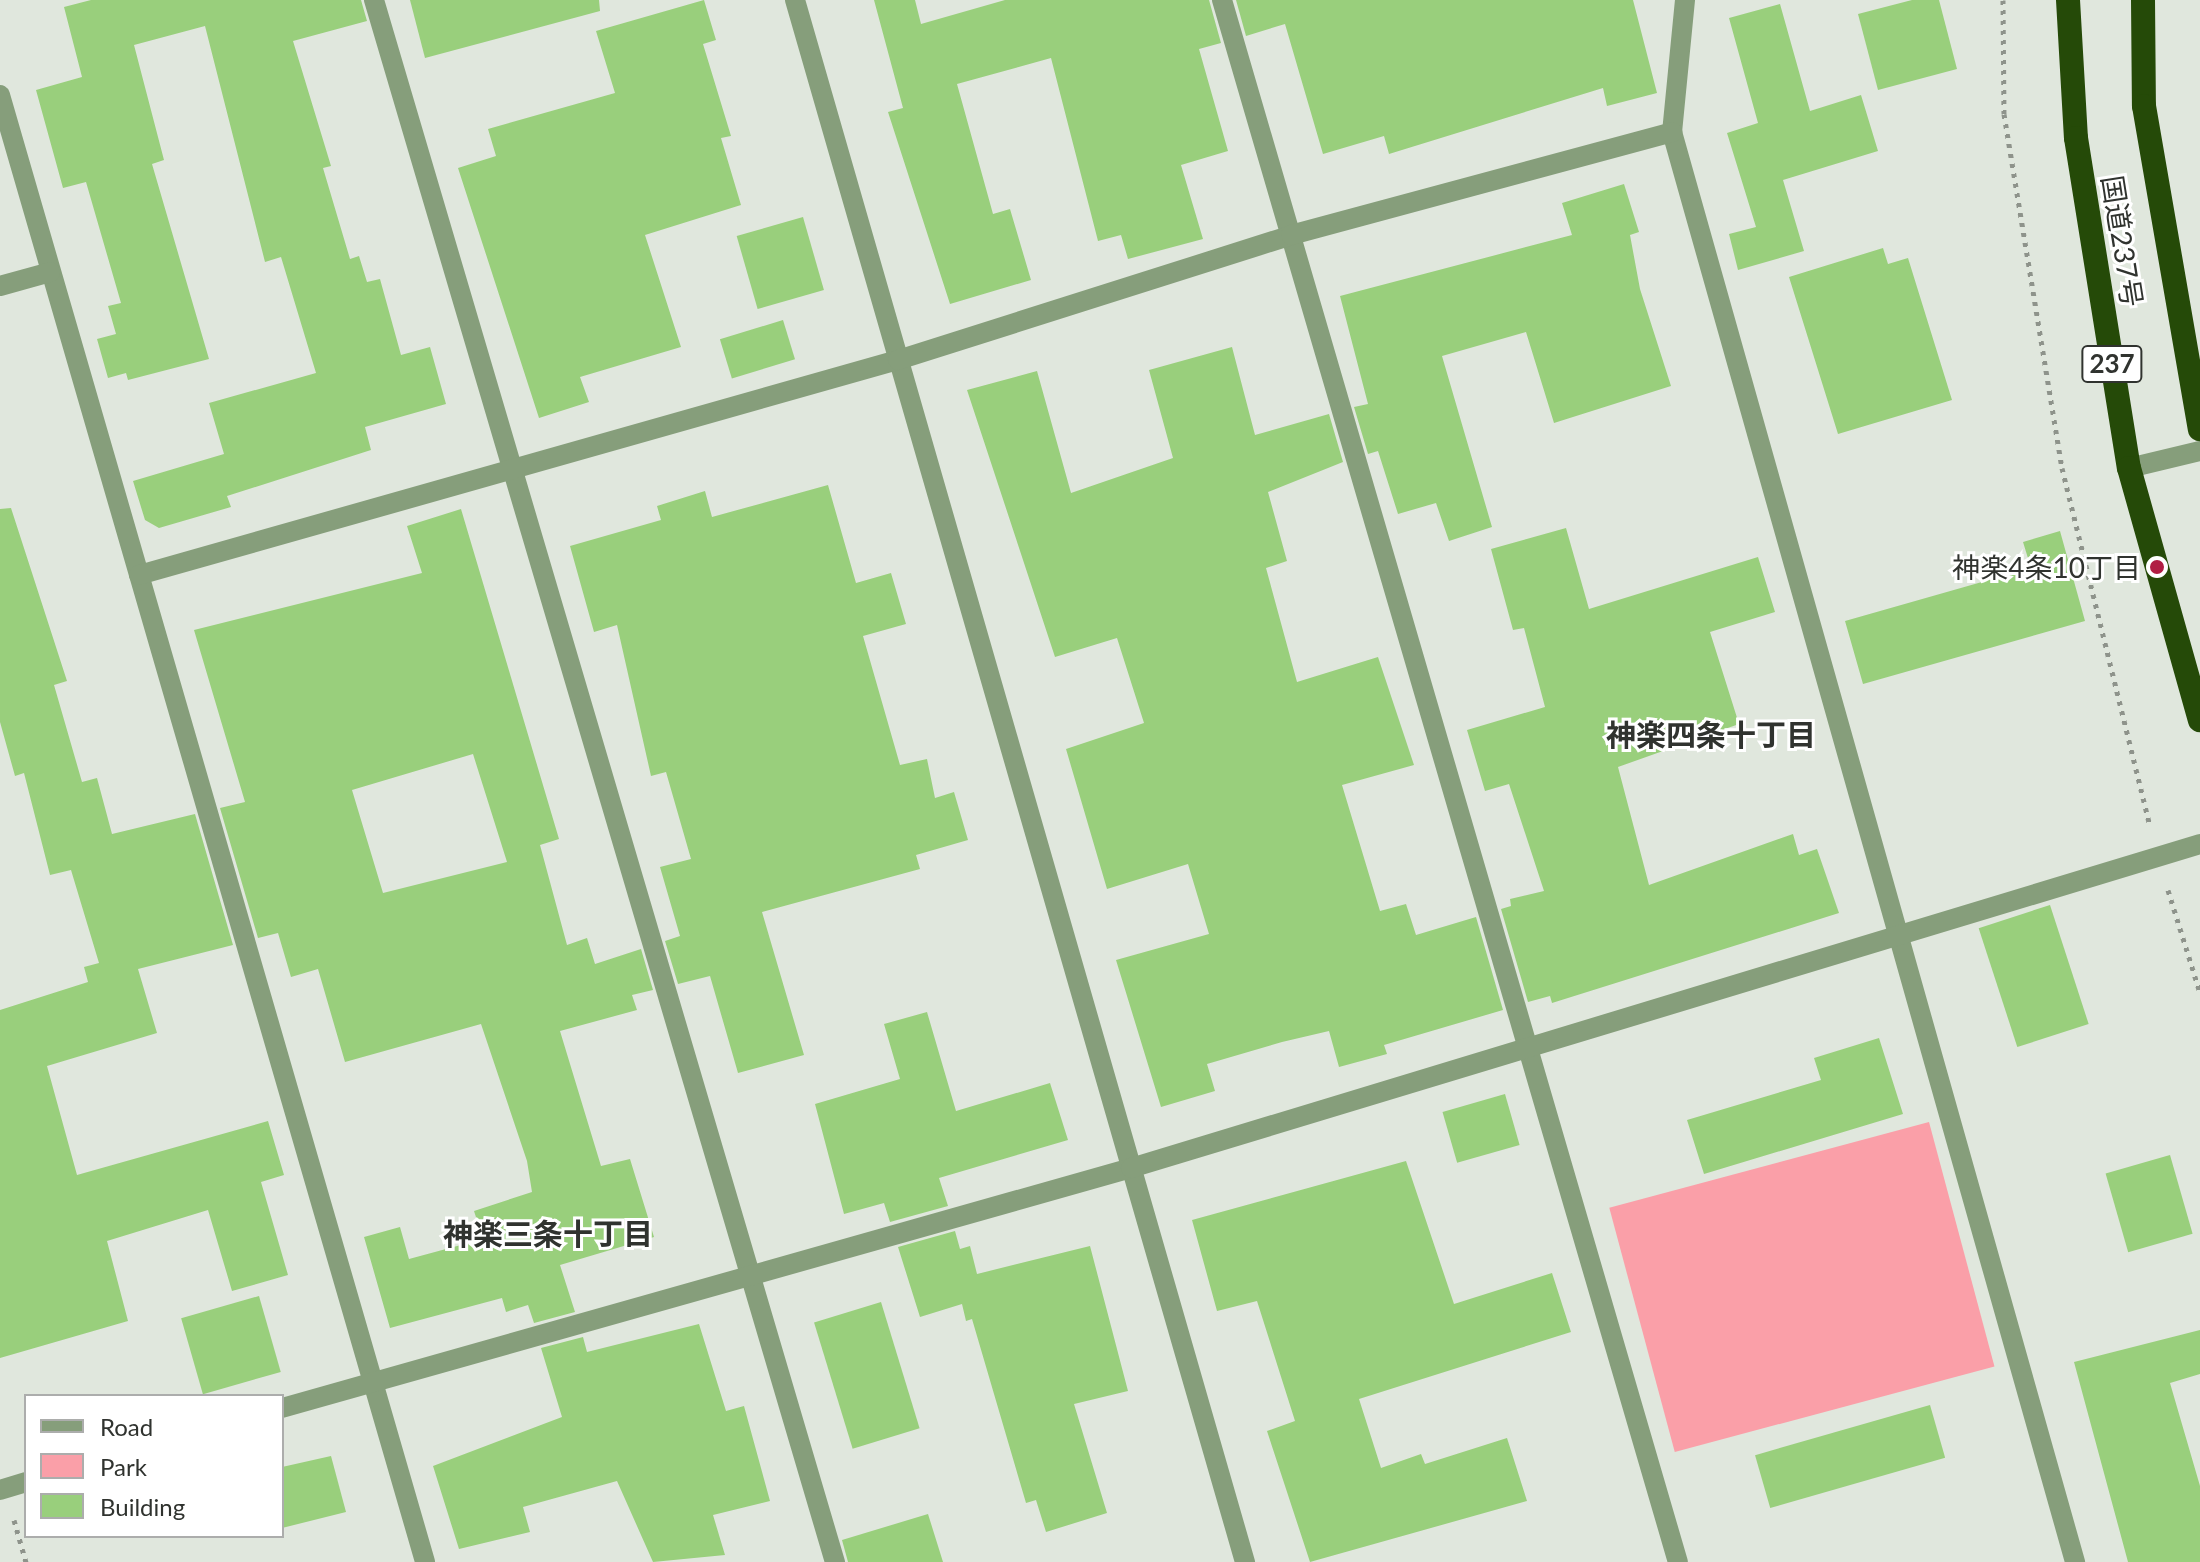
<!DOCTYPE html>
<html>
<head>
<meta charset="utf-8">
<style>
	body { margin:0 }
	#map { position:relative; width:2200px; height:1562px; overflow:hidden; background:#e0e7dd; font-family:Lato,"Noto Sans JP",sans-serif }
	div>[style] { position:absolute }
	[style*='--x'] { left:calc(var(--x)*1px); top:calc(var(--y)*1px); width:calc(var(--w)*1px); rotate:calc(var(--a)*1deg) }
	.green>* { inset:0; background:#fa9fa8; transform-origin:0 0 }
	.building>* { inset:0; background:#99cf7c; transform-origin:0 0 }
	.path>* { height:5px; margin-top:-2.5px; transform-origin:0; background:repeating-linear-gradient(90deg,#8e938b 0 4px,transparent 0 10px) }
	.street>* { height:20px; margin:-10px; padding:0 10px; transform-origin:10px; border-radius:10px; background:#869e7b }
	.highway>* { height:24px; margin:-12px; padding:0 12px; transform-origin:12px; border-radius:12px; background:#254a08 }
	.dots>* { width:22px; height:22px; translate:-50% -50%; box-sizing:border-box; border:4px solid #fff; border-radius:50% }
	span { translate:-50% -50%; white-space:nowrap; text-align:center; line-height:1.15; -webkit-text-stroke:6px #fff; paint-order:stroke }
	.shield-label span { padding:2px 6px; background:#fff; border:2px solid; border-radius:6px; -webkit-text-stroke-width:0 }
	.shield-label { font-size:26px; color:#30332f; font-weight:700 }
	.street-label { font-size:28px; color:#30332f }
	.poi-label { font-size:28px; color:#30332f }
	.right { translate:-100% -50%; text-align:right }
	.neighbourhood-label { font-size:30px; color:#30332f; font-weight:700 }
	.legend { position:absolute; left:24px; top:1394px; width:260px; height:144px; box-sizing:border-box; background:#fff; border:2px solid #acadac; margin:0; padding:10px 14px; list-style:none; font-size:24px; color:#30332f }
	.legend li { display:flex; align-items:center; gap:16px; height:40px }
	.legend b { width:40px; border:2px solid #acadac }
</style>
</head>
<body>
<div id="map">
	<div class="green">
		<div style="left:1929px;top:1122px;width:253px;height:331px;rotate:75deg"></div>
	</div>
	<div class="building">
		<div style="clip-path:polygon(91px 0,361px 0,367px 21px,293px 41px,331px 166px,323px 168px,350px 259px,359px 256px,367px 282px,380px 279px,401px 355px,430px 347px,446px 404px,365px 427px,371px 450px,227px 496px,231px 507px,159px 528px,145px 520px,133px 481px,224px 454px,209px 403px,316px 373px,281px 257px,265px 262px,205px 26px,134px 45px,164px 160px,152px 164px,209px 359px,128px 380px,126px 373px,108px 378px,97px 339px,116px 334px,108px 306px,121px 303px,86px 182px,63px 188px,36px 90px,82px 77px,64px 7px)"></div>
		<div style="clip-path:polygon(410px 0,599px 0,600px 11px,425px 58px)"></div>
		<div style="clip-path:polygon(704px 0,716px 40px,703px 44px,731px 136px,721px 138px,741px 205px,645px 235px,681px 347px,580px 377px,589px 402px,539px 418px,458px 168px,496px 156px,488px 129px,615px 93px,596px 31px)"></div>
		<div style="clip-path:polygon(874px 0,915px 0,921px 24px,1005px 0,1209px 0,1221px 43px,1199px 49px,1228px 151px,1181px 165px,1203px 239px,1128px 259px,1121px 235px,1098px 241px,1051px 58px,957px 84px,993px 214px,1010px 209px,1031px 280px,950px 304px,888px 112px,903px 108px)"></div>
		<div style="clip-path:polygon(1236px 0,1633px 0,1657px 93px,1607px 106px,1603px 88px,1389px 154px,1384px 136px,1323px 154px,1285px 24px,1246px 36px)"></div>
		<div style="clip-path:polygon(1912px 0,1939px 0,1957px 69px,1878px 90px,1858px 14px)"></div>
		<div style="clip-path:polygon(1780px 4px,1810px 111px,1861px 95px,1878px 151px,1783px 180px,1804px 251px,1738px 270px,1729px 234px,1756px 227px,1727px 133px,1758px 123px,1729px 18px)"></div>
		<div style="clip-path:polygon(1624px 184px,1639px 232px,1630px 235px,1640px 289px,1671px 386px,1554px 423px,1526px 332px,1442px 356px,1492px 527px,1449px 541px,1436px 503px,1398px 514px,1378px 451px,1368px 454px,1354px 407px,1368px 404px,1340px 296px,1572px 235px,1562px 203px)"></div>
		<div style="left:803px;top:217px;width:76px;height:69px;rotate:74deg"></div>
		<div style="clip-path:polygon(1883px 248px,1888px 264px,1908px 258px,1952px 400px,1838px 434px,1789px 277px)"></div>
		<div style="left:783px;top:320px;width:41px;height:66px;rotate:73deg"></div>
		<div style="clip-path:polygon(1232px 347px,1255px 435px,1329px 414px,1343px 462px,1268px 492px,1287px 561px,1266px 568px,1297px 682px,1378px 657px,1414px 765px,1342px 785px,1380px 911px,1406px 904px,1416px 935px,1476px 917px,1503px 1010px,1384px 1045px,1387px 1054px,1339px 1067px,1329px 1031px,1282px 1042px,1207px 1064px,1215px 1091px,1161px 1107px,1116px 960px,1209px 934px,1188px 864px,1107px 889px,1066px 749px,1144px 723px,1117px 638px,1055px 657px,967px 390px,1037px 371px,1071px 493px,1173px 458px,1149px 370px)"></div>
		<div style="clip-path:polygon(828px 485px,856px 583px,891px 573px,906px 624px,863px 636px,900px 765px,927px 759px,935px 798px,954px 792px,968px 840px,916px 855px,920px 869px,762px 912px,804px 1055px,738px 1073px,710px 976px,678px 984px,665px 941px,680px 936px,660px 867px,691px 859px,666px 772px,651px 776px,617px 625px,594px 632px,570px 546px,661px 520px,657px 506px,705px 491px,712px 517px)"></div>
		<div style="clip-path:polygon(11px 508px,67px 681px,54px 685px,82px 782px,97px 778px,112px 834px,195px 814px,233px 945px,138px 969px,157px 1033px,47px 1066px,77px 1175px,268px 1121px,284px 1175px,261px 1182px,288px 1275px,232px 1291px,208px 1210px,107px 1241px,128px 1321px,0 1358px,0 1010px,88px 982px,84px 967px,99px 963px,71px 870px,50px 875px,24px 773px,15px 776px,0 722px,0 509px)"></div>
		<div style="clip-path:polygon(evenodd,461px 509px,559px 839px,540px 845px,567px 945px,587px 938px,595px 964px,641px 949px,653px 990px,632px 995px,637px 1010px,560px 1031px,601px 1166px,630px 1159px,654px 1237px,560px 1265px,575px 1312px,534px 1323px,528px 1305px,506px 1312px,502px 1298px,390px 1328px,364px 1237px,400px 1227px,409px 1259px,483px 1239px,474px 1211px,532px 1192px,527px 1161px,481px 1024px,345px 1062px,318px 969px,291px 977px,278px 933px,258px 938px,220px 808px,245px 802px,194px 630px,422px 573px,407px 526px,461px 509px,473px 754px,507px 862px,383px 893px,352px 790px,473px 754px)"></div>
		<div style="clip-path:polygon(1566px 528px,1589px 609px,1758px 557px,1775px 612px,1710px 632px,1739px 724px,1618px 767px,1649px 885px,1793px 834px,1799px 855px,1817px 849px,1839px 913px,1552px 1003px,1550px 996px,1528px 1002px,1501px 909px,1511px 906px,1510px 899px,1544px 891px,1509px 784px,1485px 791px,1467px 730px,1545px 707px,1524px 628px,1513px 630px,1491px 549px)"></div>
		<div style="clip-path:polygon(2060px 531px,2085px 621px,1863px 684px,1845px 621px,2031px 568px,2023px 542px)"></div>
		<div style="left:2050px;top:905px;width:125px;height:75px;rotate:72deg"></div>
		<div style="clip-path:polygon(927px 1012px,956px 1111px,1050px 1083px,1068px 1140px,939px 1178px,948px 1206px,890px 1222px,884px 1203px,844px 1214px,815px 1104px,900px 1079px,884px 1024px)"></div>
		<div style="clip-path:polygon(1879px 1038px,1903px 1114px,1704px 1174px,1687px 1120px,1821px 1080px,1814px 1058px)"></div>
		<div style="left:1505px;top:1094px;width:53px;height:65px;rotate:74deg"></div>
		<div style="left:2170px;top:1155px;width:82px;height:67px;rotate:74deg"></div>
		<div style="clip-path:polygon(1406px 1161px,1454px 1304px,1552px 1273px,1571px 1332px,1359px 1399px,1381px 1468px,1421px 1454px,1425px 1464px,1507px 1438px,1527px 1501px,1310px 1562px,1267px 1431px,1295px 1421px,1257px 1301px,1217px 1311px,1192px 1220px)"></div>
		<div style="clip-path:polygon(955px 1231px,960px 1249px,970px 1246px,977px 1274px,1090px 1246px,1128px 1391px,1074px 1404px,1107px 1513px,1046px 1532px,1036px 1500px,1026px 1503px,972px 1319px,966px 1321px,962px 1304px,920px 1317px,898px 1247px)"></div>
		<div style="left:259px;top:1296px;width:79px;height:81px;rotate:74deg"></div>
		<div style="left:881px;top:1302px;width:132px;height:70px;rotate:73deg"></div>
		<div style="clip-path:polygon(699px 1324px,726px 1411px,744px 1406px,770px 1501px,713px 1515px,725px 1555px,653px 1562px,617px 1481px,523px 1507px,530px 1532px,459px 1549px,433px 1466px,562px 1417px,541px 1348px,583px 1337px,587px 1352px)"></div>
		<div style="clip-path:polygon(2200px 1330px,2200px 1374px,2170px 1383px,2200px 1486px,2200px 1562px,2128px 1562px,2074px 1362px)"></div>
		<div style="left:1930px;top:1405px;width:55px;height:182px;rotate:74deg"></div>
		<div style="clip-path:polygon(331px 1456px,346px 1512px,282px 1528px,282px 1467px)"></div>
		<div style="clip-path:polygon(928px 1514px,943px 1562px,848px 1562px,842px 1540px)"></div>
	</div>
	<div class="path">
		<div style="--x:2003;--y:0;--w:114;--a:89.5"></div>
		<div style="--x:2004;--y:114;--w:359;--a:80.7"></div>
		<div style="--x:2062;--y:468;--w:366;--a:76.2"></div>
		<div style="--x:2168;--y:890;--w:108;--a:72.7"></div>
		<div style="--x:14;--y:1520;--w:44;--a:74.1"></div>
	</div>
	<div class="street">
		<div style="--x:374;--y:0;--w:1629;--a:73.56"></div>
		<div style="--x:795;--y:0;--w:1626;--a:73.93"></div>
		<div style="--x:1222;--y:0;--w:1627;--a:73.73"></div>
		<div style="--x:1685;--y:0;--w:133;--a:95.6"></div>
		<div style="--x:1672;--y:132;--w:1486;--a:74.26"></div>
		<div style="--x:0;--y:95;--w:1527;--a:73.84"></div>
		<div style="--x:0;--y:286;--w:52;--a:-15.6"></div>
		<div style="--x:2129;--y:468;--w:73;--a:-13.5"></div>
		<div style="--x:139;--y:575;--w:789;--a:-15.82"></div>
		<div style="--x:898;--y:360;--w:412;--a:-17.6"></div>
		<div style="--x:1291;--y:235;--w:395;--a:-15.1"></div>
		<div style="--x:282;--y:1408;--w:882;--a:-15.78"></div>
		<div style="--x:1131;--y:1168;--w:1117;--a:-16.86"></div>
		<div style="--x:0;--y:1490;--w:27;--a:-17"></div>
	</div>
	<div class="highway">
		<div style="--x:2068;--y:0;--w:138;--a:86.7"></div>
		<div style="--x:2076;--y:138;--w:334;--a:80.9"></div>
		<div style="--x:2129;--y:468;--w:262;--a:74.3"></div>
		<div style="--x:2143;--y:0;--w:106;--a:89.5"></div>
		<div style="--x:2144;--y:106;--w:328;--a:80.2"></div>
	</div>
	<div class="dots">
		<div style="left:2157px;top:567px;background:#b01d43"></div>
	</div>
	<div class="shield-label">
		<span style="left:2112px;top:364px">237</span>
	</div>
	<div class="street-label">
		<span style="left:2123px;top:241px;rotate:81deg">国道237号</span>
	</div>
	<div class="poi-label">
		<span class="right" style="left:2141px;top:567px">神楽4条10丁目</span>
	</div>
	<div class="neighbourhood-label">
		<span style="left:1711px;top:734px">神楽四条十丁目</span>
		<span style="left:548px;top:1233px">神楽三条十丁目</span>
	</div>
	<ul class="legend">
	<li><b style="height:10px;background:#869e7b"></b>Road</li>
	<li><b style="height:22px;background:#fa9fa8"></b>Park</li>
	<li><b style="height:22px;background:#99cf7c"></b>Building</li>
	</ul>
</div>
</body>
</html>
